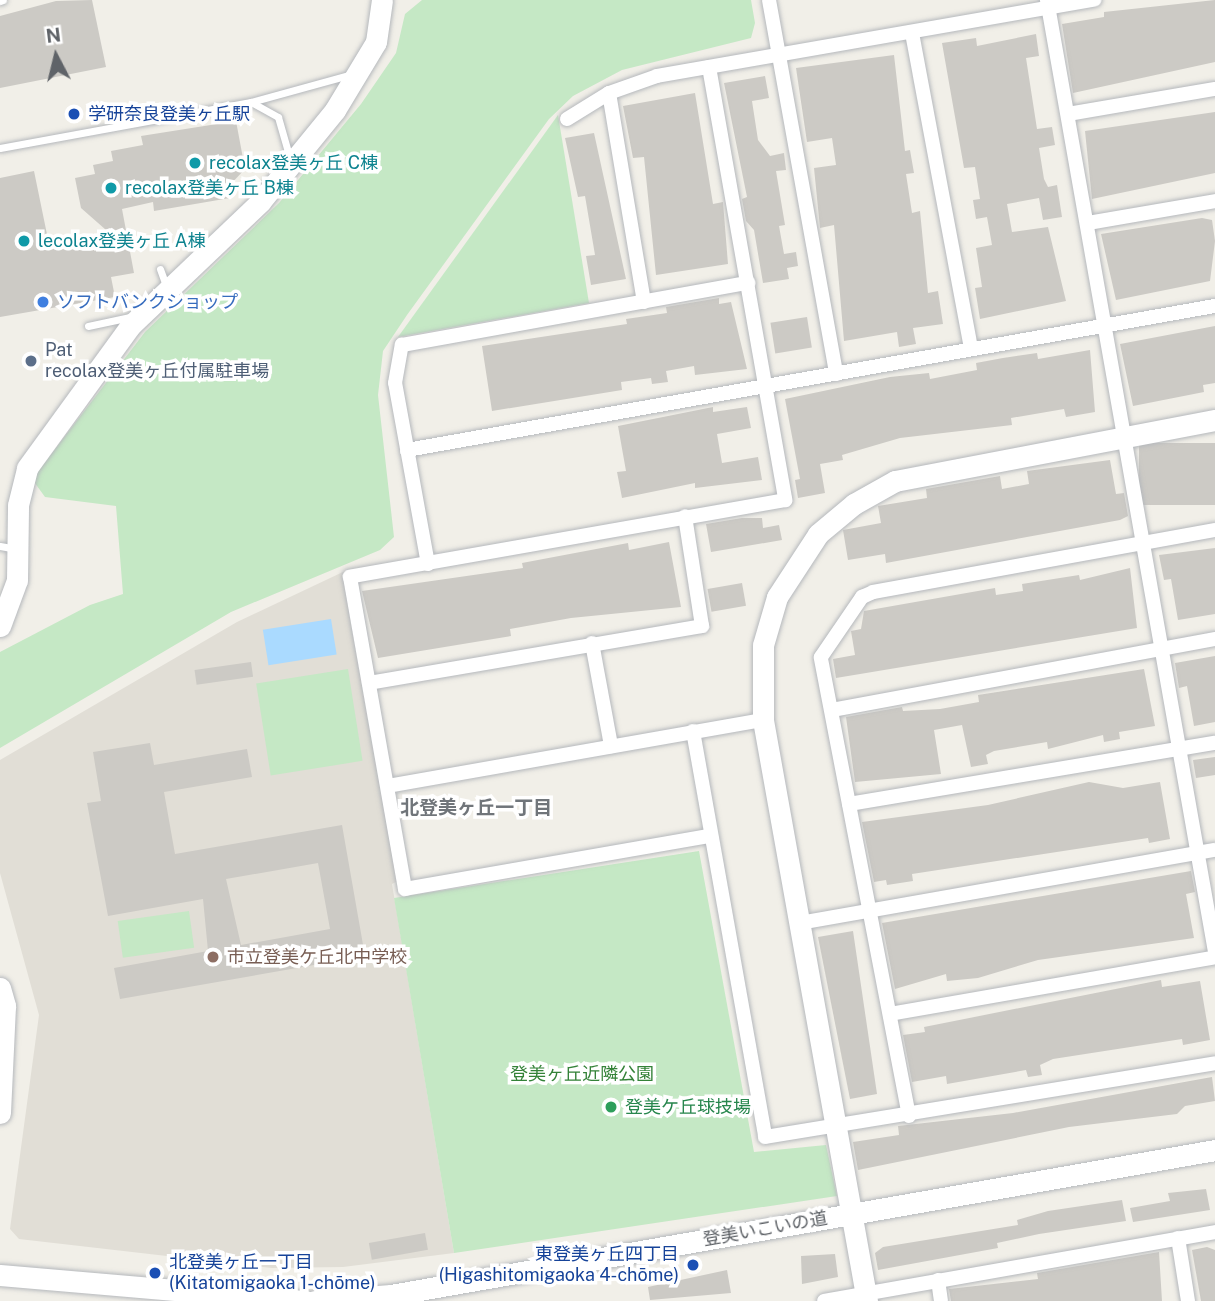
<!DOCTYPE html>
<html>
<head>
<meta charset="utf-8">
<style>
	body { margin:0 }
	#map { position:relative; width:1215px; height:1301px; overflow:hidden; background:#f1efe8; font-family:"Public Sans","Noto Sans JP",sans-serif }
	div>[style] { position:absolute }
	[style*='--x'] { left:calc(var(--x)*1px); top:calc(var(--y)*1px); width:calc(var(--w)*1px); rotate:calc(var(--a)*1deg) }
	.education>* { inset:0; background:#e1ded6 }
	.green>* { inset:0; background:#c5e8c5; transform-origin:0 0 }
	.water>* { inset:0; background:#aadaff; transform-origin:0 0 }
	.building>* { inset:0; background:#cccac5; transform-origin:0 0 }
	.roads { filter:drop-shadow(0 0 2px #b5b8bc) drop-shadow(0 0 2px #b5b8bc) }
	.lane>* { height:7px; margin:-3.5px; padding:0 3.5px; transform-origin:3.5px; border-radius:3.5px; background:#fff }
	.street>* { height:14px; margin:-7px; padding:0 7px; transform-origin:7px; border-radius:7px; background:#fff }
	.secondary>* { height:21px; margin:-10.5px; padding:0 10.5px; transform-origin:10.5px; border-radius:10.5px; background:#fff }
	.dots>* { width:19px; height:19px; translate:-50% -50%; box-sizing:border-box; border:4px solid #fff; border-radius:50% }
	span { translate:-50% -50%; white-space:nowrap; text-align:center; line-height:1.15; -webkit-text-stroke:7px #fff; paint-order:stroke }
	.transit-label { font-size:18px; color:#164399 }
	.left { translate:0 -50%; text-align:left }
	.right { translate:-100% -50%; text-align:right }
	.culture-label { font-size:18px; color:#0d838f }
	.shop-label { font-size:18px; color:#366cbe }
	.service-label { font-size:18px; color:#4e5e75 }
	.education-label { font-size:18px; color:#785e54 }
	.park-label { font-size:18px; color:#348238 }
	.leisure-label { font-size:18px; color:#27864d }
	.street-label { font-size:18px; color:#5f6368 }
	.neighbourhood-label { font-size:19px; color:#70757a; font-weight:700 }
	.north { position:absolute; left:21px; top:21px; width:70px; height:70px; -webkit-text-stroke:5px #fff; paint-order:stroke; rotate:353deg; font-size:19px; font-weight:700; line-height:28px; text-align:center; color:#5f6368 }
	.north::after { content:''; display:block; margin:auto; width:24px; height:32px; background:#5f6368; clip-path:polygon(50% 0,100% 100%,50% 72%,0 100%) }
</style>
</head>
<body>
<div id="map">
	<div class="education">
		<div style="clip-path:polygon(345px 571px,400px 880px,392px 884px,454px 1253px,343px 1267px,272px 1268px,19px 1239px,10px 1229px,39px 1015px,0 873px,0 760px,237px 622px)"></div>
	</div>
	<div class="green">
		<div style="clip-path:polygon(422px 0,751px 0,755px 23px,751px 38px,622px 70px,573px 96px,549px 119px,407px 315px,383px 351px,378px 395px,394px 537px,380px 550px,231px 612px,0 748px,0 652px,90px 605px,123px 594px,116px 506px,45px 497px,32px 479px,145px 332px,279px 203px,361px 104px,396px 53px,405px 14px)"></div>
		<div style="clip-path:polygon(558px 115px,589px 303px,398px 337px)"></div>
		<div style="left:348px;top:669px;width:93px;height:93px;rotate:81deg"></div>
		<div style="clip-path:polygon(699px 851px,754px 1152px,826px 1145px,837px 1196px,454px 1253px,394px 898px)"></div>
		<div style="left:189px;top:911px;width:37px;height:72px;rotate:82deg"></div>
	</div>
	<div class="water">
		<div style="left:331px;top:619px;width:36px;height:69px;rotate:81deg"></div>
	</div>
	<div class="building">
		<div style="clip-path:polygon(92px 0,106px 67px,0 88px,0 16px,56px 1px)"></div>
		<div style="clip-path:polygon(1215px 0,1215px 62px,1073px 93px,1062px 24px,1104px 17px,1104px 12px)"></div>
		<div style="clip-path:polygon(1036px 34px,1039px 56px,1026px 58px,1037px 129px,1052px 127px,1055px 145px,1039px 148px,1044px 179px,1048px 187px,1057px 185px,1062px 217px,1043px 220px,1039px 198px,1007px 204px,1012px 232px,1048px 227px,1066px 301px,980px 319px,975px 288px,982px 287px,976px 248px,992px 245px,987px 217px,976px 219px,973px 200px,980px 199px,975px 167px,964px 168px,942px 43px,976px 38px,977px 46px)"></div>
		<div style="clip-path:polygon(894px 55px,905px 151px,910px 150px,914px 173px,906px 174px,912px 213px,920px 211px,928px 293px,938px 291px,943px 324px,913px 328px,916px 344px,899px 347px,897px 332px,844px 341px,834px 225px,820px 228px,814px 168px,836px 165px,832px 138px,807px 142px,796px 68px)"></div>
		<div style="clip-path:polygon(765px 76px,769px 98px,752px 101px,758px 140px,770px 156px,784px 153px,786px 170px,776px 171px,785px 225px,779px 226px,784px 254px,796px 252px,798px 266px,787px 268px,789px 279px,763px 283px,754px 230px,746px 221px,742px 199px,747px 197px,724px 83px)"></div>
		<div style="clip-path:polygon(695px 93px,713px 204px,723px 202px,728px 264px,656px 275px,644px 157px,633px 158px,623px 106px)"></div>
		<div style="clip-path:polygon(1215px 112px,1215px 173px,1092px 199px,1085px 131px)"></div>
		<div style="clip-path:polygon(236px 121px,245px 169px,229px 186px,230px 198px,154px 211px,153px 202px,122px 209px,134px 273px,111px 277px,115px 297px,0 317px,0 178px,34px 171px,50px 249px,114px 237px,81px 208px,75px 178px,95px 174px,93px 165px,113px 161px,111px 151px,143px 145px,141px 136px)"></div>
		<div style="clip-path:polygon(594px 133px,626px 279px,591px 285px,586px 256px,595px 255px,585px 196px,578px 197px,565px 138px)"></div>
		<div style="clip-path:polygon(1202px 218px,1212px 220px,1215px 241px,1210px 281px,1116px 300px,1101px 234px)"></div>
		<div style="clip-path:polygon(719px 298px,719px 304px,731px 302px,747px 369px,695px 375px,694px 366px,666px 371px,668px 382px,652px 384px,651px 378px,621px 382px,622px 390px,492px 411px,482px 346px,627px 324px,626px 319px,667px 313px,666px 307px)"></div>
		<div style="left:807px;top:317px;width:31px;height:37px;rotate:81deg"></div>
		<div style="clip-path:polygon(1215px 326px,1215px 383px,1203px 385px,1204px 392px,1133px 406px,1120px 344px)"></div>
		<div style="clip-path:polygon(1090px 350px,1095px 412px,1066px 417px,1064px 409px,1011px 418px,1012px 425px,900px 438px,842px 455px,843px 460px,820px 464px,825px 493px,798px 498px,795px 480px,800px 479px,785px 399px,890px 377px,929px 373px,930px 379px,977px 370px,976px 363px,1003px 358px,1037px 353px,1038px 359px)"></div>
		<div style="clip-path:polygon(713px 407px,713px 412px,747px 407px,751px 428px,717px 434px,722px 463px,758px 457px,762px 480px,695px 488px,695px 483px,622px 498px,617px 472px,626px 471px,618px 426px)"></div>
		<div style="left:1215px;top:443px;width:62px;height:76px;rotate:90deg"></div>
		<div style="clip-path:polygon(1110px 460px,1116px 494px,1124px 493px,1128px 516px,1120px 520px,886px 563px,885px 554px,848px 560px,843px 530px,881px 523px,878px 506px,927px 498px,926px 489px,1000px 476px,1002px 489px,1029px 484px,1027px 471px)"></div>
		<div style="clip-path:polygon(742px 518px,762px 518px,763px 528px,779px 525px,782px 540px,711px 552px,706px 524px)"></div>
		<div style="clip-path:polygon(669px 542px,681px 607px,571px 618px,510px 629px,511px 636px,378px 658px,362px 591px,523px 568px,522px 563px,628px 543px,629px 550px)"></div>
		<div style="clip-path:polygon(1215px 548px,1215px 614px,1178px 620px,1171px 579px,1164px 580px,1159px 555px)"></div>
		<div style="clip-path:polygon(1130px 568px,1137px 628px,836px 678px,833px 659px,855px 655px,851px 631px,861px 629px,864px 611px,995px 588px,996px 595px,1023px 591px,1022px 584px,1079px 575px,1080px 580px)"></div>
		<div style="left:742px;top:583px;width:23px;height:35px;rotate:80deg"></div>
		<div style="clip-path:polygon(1215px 656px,1215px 722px,1194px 726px,1187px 686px,1179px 688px,1175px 663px)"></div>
		<div style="left:251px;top:662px;width:15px;height:57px;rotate:82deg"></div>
		<div style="clip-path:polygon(1144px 669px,1155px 726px,1119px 732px,1120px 739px,1104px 742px,1103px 735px,1048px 749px,1047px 742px,994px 751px,986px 755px,988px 764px,971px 767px,962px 725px,934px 730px,941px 774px,855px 782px,846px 717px,902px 707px,903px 711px,940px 709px,979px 702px,978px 695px)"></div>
		<div style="clip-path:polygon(evenodd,150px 743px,154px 765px,247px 749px,252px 777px,164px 792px,175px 854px,342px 825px,365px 956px,120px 999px,114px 968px,208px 951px,203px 899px,108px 916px,87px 803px,101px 801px,93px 752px,150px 743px,318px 863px,330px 929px,241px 945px,226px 879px,318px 863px)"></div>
		<div style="clip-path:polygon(1215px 757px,1215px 775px,1196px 778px,1193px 760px)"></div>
		<div style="clip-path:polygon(1089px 782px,1123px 788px,1160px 782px,1170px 839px,1149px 843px,1148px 838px,912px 874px,913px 881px,887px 885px,886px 880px,874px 882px,862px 822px,988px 805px)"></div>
		<div style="clip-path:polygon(1191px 871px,1195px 892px,1186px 894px,1194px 938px,1038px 960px,978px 978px,947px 981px,946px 974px,895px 989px,882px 923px)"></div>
		<div style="clip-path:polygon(853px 931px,877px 1094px,850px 1099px,818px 937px)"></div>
		<div style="clip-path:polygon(1161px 980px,1162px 987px,1200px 981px,1210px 1040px,1183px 1045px,1182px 1039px,1053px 1059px,1040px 1065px,1042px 1075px,1028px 1077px,1026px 1070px,947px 1084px,946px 1076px,912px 1082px,903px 1035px,925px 1032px,924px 1027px)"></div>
		<div style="clip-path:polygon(1212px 1077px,1215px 1101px,1185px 1106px,1177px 1114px,1069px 1127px,858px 1170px,853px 1142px,899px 1135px,898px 1126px,1013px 1113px)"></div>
		<div style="clip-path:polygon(1206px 1189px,1210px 1210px,1133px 1222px,1130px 1208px,1170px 1201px,1168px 1193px)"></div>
		<div style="clip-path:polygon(1122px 1200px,1126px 1221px,1039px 1234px,997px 1243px,998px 1248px,878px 1270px,875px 1253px,883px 1247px,1018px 1225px,1017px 1220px,1048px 1211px)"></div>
		<div style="left:425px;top:1233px;width:17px;height:57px;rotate:80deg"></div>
		<div style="clip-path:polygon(1207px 1247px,1215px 1250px,1215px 1301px,1201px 1301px,1192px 1250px)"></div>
		<div style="clip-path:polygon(1159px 1252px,1162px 1301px,951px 1301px,949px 1289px,1038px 1279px,1037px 1273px)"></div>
		<div style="clip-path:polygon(835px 1254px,838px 1277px,802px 1284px,801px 1256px)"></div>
		<div style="clip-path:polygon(727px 1270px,731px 1293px,650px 1300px,648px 1287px)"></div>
	</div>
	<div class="roads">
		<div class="lane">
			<div style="--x:0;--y:1;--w:3;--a:-18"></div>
			<div style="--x:251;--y:102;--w:31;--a:29"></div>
			<div style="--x:278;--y:117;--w:35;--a:74"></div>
			<div style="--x:288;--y:151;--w:9;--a:117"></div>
			<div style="--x:0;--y:148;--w:255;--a:-10.4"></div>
			<div style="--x:251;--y:102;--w:105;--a:-15.5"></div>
			<div style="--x:160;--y:269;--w:20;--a:70"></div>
			<div style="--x:88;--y:326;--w:43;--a:-12.1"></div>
			<div style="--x:0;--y:546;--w:17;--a:10"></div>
		</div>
		<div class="street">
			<div style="--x:769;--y:0;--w:380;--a:79.8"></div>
			<div style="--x:1047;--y:0;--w:967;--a:79.99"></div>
			<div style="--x:912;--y:33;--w:321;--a:79.4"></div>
			<div style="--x:709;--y:67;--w:440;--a:80"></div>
			<div style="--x:785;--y:500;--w:442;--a:170"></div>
			<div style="--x:350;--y:577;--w:317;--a:80"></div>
			<div style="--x:405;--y:889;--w:310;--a:-9.9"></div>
			<div style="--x:1068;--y:114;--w:149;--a:-9.7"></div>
			<div style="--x:567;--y:119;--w:49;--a:-31.8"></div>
			<div style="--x:1088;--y:223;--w:129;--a:-9.8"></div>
			<div style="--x:644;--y:302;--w:212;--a:-99.5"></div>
			<div style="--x:609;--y:93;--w:51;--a:-19.5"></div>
			<div style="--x:657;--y:76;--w:444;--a:-9.9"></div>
			<div style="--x:407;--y:450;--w:821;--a:-10.11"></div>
			<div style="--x:428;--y:564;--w:184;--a:-100.3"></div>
			<div style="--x:395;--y:383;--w:39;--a:-80"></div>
			<div style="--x:402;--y:345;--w:352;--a:-10.2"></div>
			<div style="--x:592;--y:643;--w:105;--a:79.5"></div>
			<div style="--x:369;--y:683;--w:338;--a:-9.7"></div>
			<div style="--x:702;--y:626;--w:111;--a:-98.8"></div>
			<div style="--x:832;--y:710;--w:390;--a:-10.5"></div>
			<div style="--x:693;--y:731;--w:412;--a:79.9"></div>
			<div style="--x:765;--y:1137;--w:456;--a:-9.3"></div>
			<div style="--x:388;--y:786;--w:381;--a:-10"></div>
			<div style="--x:849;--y:804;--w:371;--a:-9.5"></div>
			<div style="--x:800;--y:923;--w:421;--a:-10"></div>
			<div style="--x:890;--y:1014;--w:330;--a:-9.9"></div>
			<div style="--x:909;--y:1116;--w:467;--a:-100.9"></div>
			<div style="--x:821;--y:657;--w:73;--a:-55.7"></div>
			<div style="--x:862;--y:597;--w:12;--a:-24"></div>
			<div style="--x:873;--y:592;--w:348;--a:-10.3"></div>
			<div style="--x:1178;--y:1238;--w:64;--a:81"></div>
			<div style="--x:938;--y:1280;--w:21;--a:82"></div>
			<div style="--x:824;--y:1301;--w:397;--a:-10"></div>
		</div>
		<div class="secondary">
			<div style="--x:0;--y:626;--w:49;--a:-69.7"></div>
			<div style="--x:17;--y:580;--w:75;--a:-89.2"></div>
			<div style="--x:18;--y:505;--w:38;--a:-76"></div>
			<div style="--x:27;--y:468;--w:175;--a:-54"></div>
			<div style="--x:130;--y:326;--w:180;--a:-43.6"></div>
			<div style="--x:260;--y:202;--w:119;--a:-50.8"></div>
			<div style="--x:335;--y:110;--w:79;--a:-58.9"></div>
			<div style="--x:376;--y:42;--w:42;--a:-81.9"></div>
			<div style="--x:0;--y:988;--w:19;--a:74"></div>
			<div style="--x:5;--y:1006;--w:107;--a:92.7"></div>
			<div style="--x:0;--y:1275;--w:307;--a:4.9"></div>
			<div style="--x:315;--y:1301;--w:76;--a:-4.5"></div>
			<div style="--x:391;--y:1295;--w:837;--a:-9.98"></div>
			<div style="--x:867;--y:1301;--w:590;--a:-100.15"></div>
			<div style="--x:763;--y:720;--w:75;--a:-90"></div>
			<div style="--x:763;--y:645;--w:50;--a:-73.7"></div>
			<div style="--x:777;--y:597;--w:75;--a:-56.9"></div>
			<div style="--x:818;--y:534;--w:47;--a:-39.8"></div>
			<div style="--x:854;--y:504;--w:47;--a:-29.3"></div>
			<div style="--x:895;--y:481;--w:326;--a:-10.8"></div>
		</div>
	</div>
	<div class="dots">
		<div style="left:74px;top:114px;background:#1a4fb4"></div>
		<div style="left:195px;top:163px;background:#0f9aa8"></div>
		<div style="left:111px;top:188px;background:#0f9aa8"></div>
		<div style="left:24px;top:241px;background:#0f9aa8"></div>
		<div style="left:43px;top:302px;background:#3f7fe0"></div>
		<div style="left:31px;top:361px;background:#5c6f8a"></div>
		<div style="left:213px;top:957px;background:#8d6e63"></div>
		<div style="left:611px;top:1107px;background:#2e9e5b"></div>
		<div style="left:693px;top:1265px;background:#1a4fb4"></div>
		<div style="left:155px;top:1273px;background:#1a4fb4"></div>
	</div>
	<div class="transit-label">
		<span class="left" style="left:88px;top:114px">学研奈良登美ヶ丘駅</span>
		<span class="right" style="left:679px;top:1265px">東登美ヶ丘四丁目<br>(Higashitomigaoka 4-chōme)</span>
		<span class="left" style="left:169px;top:1273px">北登美ヶ丘一丁目<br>(Kitatomigaoka 1-chōme)</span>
	</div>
	<div class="culture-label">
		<span class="left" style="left:209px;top:163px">recolax登美ヶ丘 C棟</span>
		<span class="left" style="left:125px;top:188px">recolax登美ヶ丘 B棟</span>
		<span class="left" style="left:38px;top:241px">lecolax登美ヶ丘 A棟</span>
	</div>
	<div class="shop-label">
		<span class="left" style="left:57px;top:302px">ソフトバンクショップ</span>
	</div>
	<div class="service-label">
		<span class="left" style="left:45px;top:361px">Pat<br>recolax登美ヶ丘付属駐車場</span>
	</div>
	<div class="education-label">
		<span class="left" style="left:227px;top:957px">市立登美ケ丘北中学校</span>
	</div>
	<div class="park-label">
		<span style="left:582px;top:1074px">登美ヶ丘近隣公園</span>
	</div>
	<div class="leisure-label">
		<span class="left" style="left:625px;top:1107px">登美ケ丘球技場</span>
	</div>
	<div class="street-label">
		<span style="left:765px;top:1229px;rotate:-10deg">登美いこいの道</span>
	</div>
	<div class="neighbourhood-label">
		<span style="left:476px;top:808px">北登美ヶ丘一丁目</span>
	</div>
	<div class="north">N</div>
</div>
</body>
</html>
